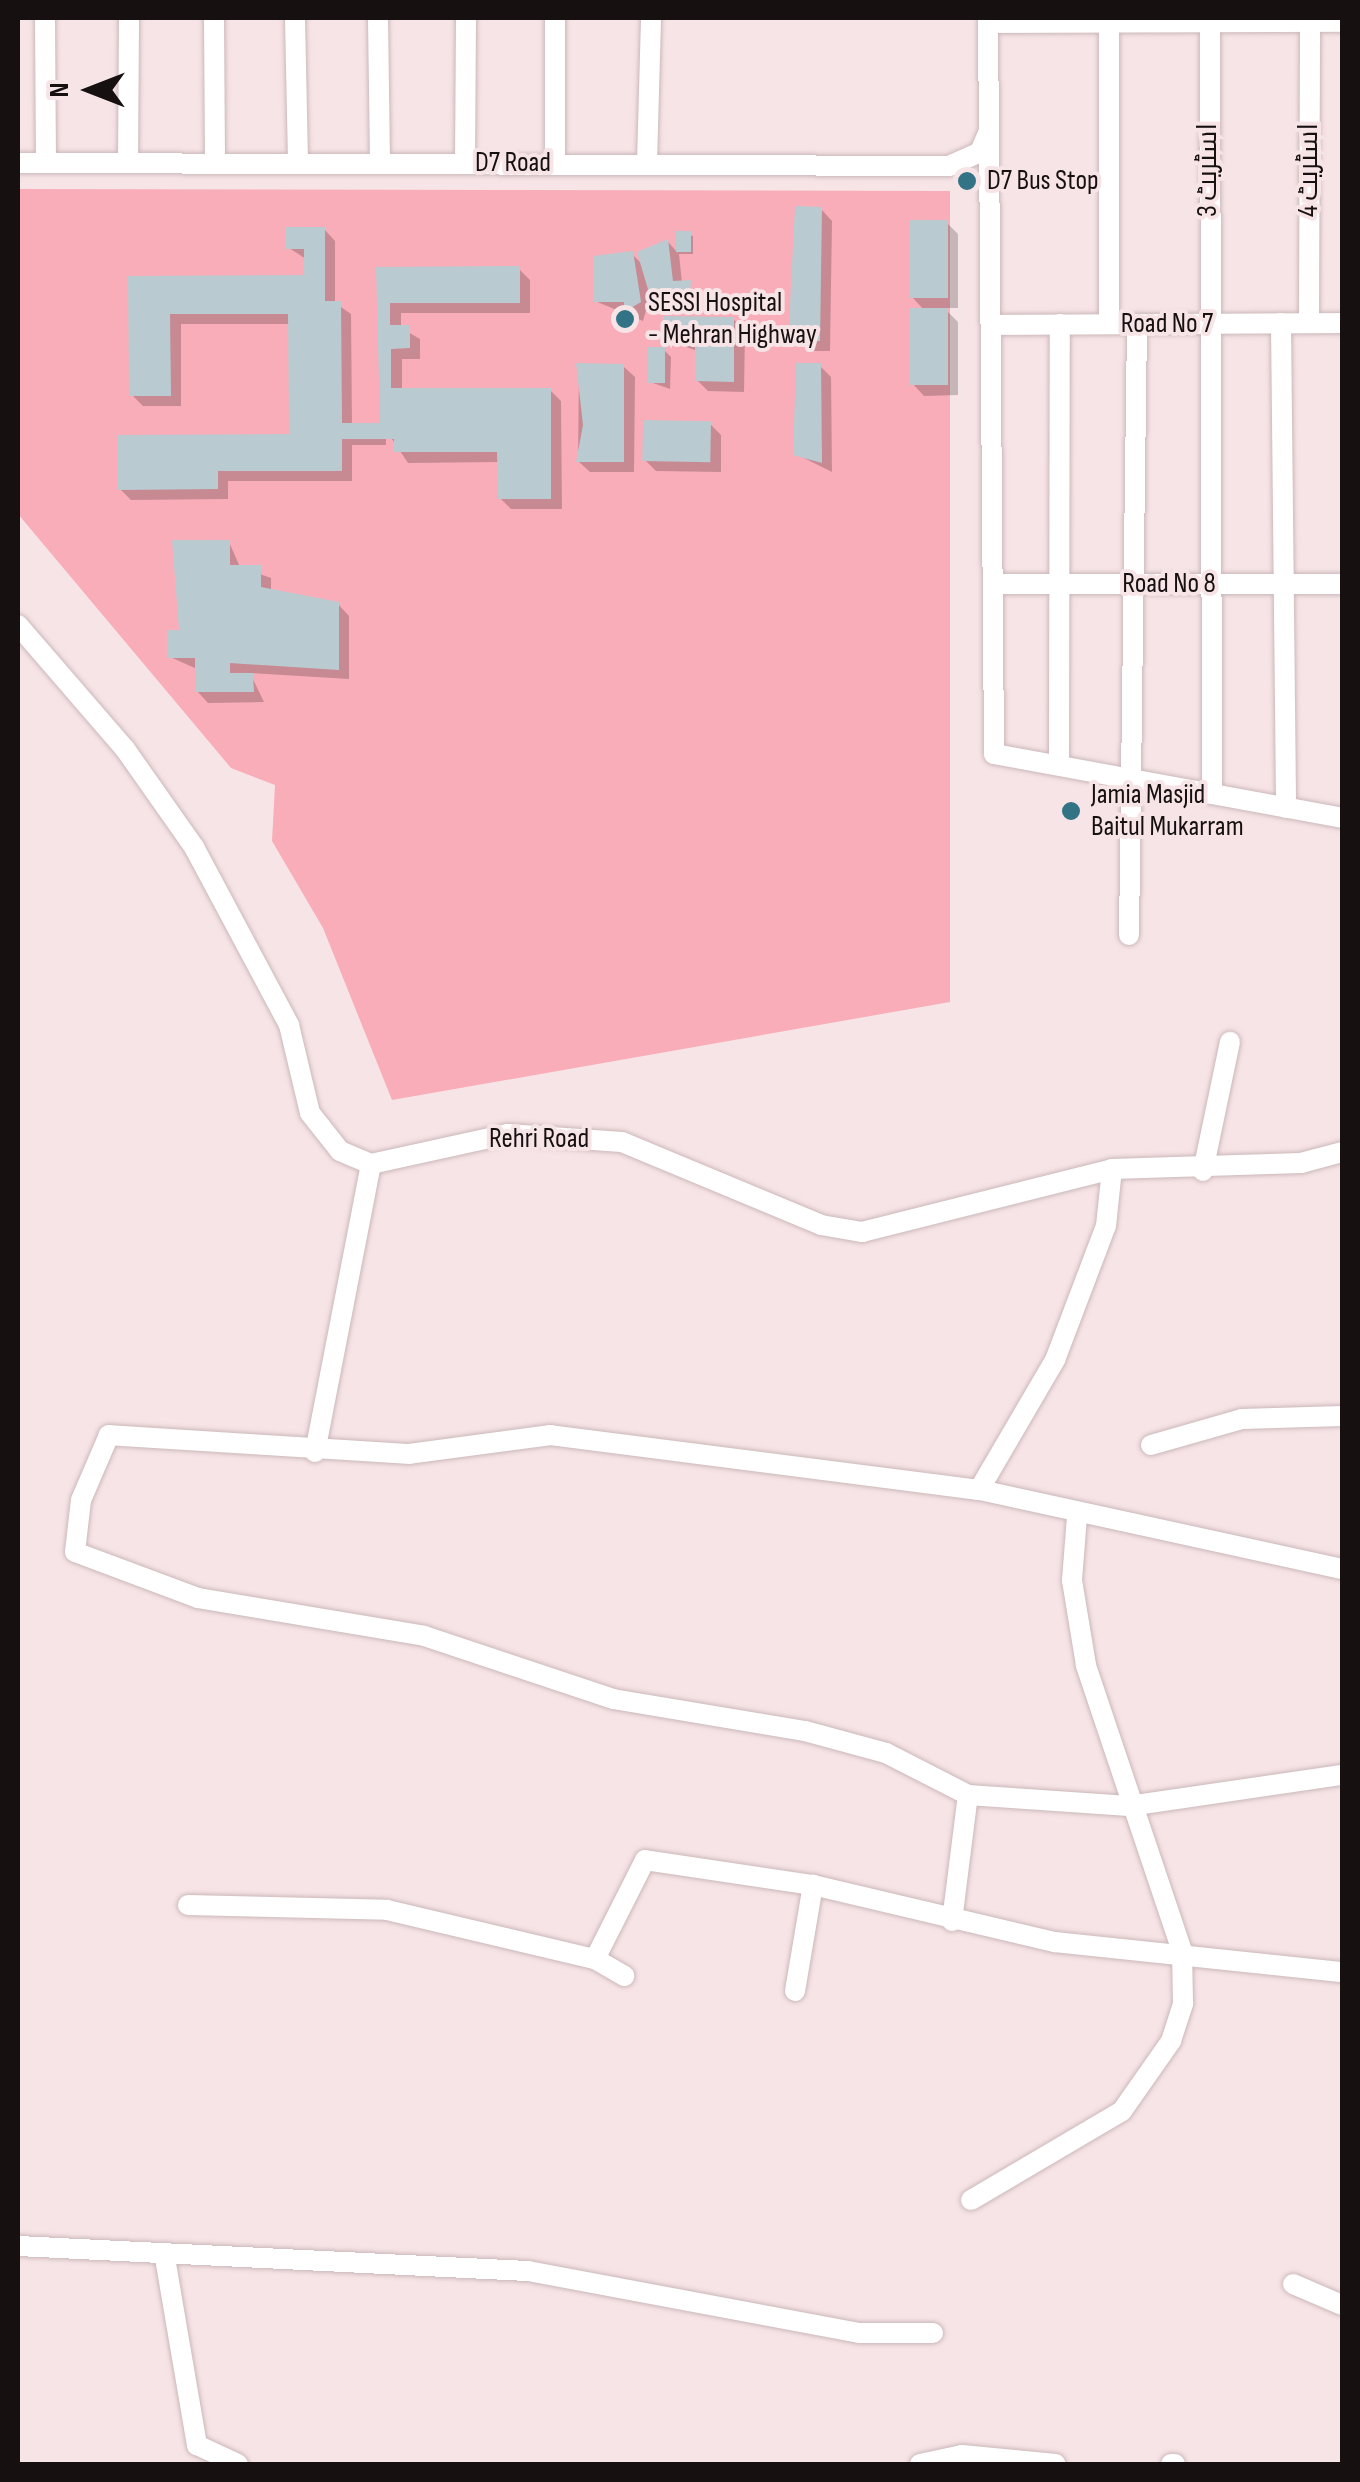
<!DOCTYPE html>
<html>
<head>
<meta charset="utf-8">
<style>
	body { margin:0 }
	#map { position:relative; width:1360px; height:2482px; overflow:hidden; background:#f7e4e6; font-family:"Sofia Sans Condensed",Cairo,sans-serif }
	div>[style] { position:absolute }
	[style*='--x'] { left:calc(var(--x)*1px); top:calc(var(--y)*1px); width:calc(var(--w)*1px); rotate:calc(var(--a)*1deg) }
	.green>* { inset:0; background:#f9adb8 }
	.shadow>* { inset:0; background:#0003 }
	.building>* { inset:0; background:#b9cbd1; transform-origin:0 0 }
	.roads { filter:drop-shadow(0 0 2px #cbb8ba) drop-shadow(0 0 2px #cbb8ba) }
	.minor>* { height:20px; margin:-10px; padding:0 10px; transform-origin:10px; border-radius:10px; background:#fff }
	.dots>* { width:28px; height:28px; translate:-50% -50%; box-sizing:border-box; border:5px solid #f7e4e6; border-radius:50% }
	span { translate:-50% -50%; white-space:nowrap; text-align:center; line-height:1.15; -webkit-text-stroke:8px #f7e4e6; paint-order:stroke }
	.street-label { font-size:28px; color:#161011 }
	.poi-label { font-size:28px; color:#161011 }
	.left { translate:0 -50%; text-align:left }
	.frame { position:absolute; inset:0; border:20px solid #161011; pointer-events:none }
	.north { position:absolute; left:40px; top:40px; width:100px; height:100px; -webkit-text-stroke:8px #f7e4e6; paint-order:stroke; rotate:270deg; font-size:28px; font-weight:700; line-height:40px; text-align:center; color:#161011 }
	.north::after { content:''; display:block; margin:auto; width:35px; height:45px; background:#161011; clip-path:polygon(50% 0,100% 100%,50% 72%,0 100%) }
</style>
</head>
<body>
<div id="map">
	<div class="green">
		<div style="clip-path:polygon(18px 189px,950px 191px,950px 1002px,392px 1100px,323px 928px,272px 841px,275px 785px,231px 768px,18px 514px)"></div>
	</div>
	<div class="shadow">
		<div style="clip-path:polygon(796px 209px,821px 209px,832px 221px,830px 351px,813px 351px,792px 324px)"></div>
		<div style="clip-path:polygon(947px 223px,958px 234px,958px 308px,944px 308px,958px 322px,958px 395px,924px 396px,913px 384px,925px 311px,912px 297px)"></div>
		<div style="clip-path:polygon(324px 229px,335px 241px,335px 303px,351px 314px,352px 426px,382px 426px,378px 269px,519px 269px,530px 280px,530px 313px,401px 313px,401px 328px,420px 339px,420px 359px,402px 359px,402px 391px,550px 390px,561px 401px,562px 509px,511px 509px,500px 498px,500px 462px,408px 463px,386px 430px,386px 445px,352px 445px,352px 481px,228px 481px,228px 499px,131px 500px,120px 489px,292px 436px,291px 324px,181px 324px,181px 406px,143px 406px,132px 395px,131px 278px,306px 277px,306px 259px,289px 248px)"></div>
		<div style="clip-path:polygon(679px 233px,693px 236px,693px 254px,679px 254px,682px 283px,701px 294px,701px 305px,666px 312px,643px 267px,651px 293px,643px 321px,595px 301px,632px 254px,643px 265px,668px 242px,678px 253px)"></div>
		<div style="clip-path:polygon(733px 319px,745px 330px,744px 392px,708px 391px,697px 380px,698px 351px,665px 340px)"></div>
		<div style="clip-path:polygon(664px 350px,671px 357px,670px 389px,650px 382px)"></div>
		<div style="clip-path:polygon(579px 366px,623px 366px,635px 377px,634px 472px,590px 472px,578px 461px)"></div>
		<div style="clip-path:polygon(820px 366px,831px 377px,832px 472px,796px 454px)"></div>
		<div style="clip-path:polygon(710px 424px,721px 435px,721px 472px,656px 471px,645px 460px)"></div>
		<div style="clip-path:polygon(229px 542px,240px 567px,271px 578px,271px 592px,338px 604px,349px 616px,349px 679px,250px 673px,264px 702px,208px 703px,197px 691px,197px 669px,170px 657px)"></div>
	</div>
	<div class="building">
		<div style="clip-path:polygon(795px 206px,822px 207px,820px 341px,800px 341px,789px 324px)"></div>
		<div style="left:948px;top:220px;width:78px;height:39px;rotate:90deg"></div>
		<div style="clip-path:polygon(286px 227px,325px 227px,325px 301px,341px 301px,342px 423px,380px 423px,376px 267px,520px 266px,520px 303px,390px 303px,390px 325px,410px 325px,410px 348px,391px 349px,391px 388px,551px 388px,551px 499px,498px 499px,497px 452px,394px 452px,394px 439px,342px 439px,342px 471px,218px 471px,218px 489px,118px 490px,117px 435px,289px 434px,288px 314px,170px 314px,171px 396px,129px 396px,128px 276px,304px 275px,304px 249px,286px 249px)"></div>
		<div style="left:676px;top:231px;width:15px;height:21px"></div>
		<div style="clip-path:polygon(668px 239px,673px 281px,691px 280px,690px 294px,652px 303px,637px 252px)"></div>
		<div style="clip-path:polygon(633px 251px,641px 302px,624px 312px,624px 302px,593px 302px,593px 256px)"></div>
		<div style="left:909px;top:308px;width:39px;height:77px"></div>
		<div style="clip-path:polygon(663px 316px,734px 317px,734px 382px,695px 381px,695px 341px,663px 341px)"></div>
		<div style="left:648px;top:347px;width:17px;height:36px"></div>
		<div style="clip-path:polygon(576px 363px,624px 364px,624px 462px,576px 462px,583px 425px)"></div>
		<div style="clip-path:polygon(796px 363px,821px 363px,822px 463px,793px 455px)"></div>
		<div style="left:643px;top:420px;width:68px;height:41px;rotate:1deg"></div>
		<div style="clip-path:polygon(172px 540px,230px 540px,230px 565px,261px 565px,261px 587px,339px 602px,339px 670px,230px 663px,230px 673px,253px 673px,254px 692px,195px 692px,195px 658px,167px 658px,167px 630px,179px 630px)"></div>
	</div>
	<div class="roads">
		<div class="minor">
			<div style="--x:45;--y:18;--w:145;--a:89.6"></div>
			<div style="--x:214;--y:18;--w:145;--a:89.6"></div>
			<div style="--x:295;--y:18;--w:145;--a:88.8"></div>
			<div style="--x:378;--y:18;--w:145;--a:89.2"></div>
			<div style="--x:555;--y:18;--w:144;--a:90"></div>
			<div style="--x:988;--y:18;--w:736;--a:89.53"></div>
			<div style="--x:994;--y:754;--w:354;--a:10.4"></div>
			<div style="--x:1109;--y:18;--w:306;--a:90"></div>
			<div style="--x:1210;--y:18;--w:776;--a:89.85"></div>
			<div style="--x:988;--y:23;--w:354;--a:-0.2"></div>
			<div style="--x:18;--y:163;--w:931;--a:0.18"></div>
			<div style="--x:949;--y:166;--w:34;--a:-24"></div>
			<div style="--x:980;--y:152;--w:23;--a:-67"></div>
			<div style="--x:128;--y:163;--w:145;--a:-89.6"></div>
			<div style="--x:465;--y:163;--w:145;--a:-89.6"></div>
			<div style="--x:647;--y:163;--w:145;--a:-88.4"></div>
			<div style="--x:1281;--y:323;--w:485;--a:89.4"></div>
			<div style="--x:1309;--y:323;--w:305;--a:-89.8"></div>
			<div style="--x:992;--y:325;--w:350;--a:-0.3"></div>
			<div style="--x:995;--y:584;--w:347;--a:0"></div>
			<div style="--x:18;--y:625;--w:164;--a:49.2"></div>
			<div style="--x:125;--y:749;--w:120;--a:54.9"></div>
			<div style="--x:194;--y:847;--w:202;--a:61.9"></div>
			<div style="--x:289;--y:1025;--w:90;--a:76.6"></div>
			<div style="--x:310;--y:1113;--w:48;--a:51.7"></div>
			<div style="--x:340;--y:1151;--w:34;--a:23"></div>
			<div style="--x:371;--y:1164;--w:140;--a:-12.4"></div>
			<div style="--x:508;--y:1134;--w:114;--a:4"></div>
			<div style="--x:622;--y:1142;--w:216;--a:22.6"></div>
			<div style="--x:821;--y:1225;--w:42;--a:9.7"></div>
			<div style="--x:862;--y:1232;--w:258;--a:-14.1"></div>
			<div style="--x:1112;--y:1169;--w:189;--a:-1.8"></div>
			<div style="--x:1301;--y:1163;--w:42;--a:-15"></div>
			<div style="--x:1059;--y:765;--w:441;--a:-89.9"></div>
			<div style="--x:1129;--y:935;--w:611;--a:-89.25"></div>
			<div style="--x:1203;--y:1171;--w:132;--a:-78.2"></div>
			<div style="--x:1151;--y:1445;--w:95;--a:-15.9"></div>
			<div style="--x:1242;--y:1419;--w:100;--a:-1.7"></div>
			<div style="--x:315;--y:1452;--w:293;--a:-79"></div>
			<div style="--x:979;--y:1490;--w:151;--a:-59.7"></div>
			<div style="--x:1055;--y:1360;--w:143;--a:-69.2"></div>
			<div style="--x:1106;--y:1226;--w:57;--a:-84"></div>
			<div style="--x:1342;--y:1569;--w:371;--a:-167.7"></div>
			<div style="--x:979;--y:1490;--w:432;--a:-172.7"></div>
			<div style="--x:551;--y:1435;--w:143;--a:172.4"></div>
			<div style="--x:409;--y:1454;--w:301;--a:-176.4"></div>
			<div style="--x:109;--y:1435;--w:71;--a:113.3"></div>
			<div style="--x:81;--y:1500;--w:52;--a:96.6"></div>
			<div style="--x:75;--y:1552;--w:131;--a:20.5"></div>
			<div style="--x:198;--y:1598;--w:229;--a:9.5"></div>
			<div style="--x:424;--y:1636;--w:199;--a:18.4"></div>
			<div style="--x:613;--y:1699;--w:195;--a:9.5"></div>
			<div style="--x:805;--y:1731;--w:84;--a:15.2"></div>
			<div style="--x:886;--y:1753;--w:92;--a:27.1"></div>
			<div style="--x:968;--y:1795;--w:161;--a:3.9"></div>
			<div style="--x:1129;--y:1806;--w:215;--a:-8.3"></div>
			<div style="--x:188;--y:1905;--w:199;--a:1.4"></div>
			<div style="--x:387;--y:1910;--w:214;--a:13.3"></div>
			<div style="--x:595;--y:1959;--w:34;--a:30"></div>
			<div style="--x:952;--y:1921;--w:127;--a:-82.8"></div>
			<div style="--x:595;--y:1959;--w:111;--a:-63.2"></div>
			<div style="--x:645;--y:1860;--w:170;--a:8.5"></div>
			<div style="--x:813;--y:1885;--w:249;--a:13.3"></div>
			<div style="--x:1055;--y:1942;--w:289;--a:6"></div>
			<div style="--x:795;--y:1991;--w:108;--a:-80.4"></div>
			<div style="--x:971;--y:2200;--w:175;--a:-30.5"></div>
			<div style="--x:1122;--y:2111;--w:85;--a:-55"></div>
			<div style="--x:1171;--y:2041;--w:40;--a:-72"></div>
			<div style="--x:1183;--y:2003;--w:52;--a:-91.1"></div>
			<div style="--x:1182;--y:1951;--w:302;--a:-108.6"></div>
			<div style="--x:1086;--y:1665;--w:86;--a:-99.4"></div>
			<div style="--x:1072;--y:1580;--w:64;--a:-85.5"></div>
			<div style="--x:18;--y:2246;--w:511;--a:2.81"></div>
			<div style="--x:528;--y:2271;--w:337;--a:10.6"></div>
			<div style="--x:859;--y:2333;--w:74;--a:0"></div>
			<div style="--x:165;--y:2258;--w:190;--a:80.3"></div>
			<div style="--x:197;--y:2445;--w:45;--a:24.9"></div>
			<div style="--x:1293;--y:2284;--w:53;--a:23.2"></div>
			<div style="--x:920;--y:2464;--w:43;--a:-12.1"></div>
			<div style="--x:962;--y:2455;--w:94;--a:5.5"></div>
			<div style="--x:1171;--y:2464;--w:4;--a:0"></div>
		</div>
	</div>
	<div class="dots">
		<div style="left:967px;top:181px;background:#327486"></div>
		<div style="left:625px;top:319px;background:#327486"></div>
		<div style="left:1071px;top:811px;background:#327486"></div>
	</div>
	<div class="street-label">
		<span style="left:513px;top:163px">D7 Road</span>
		<span style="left:1208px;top:170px;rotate:-90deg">اسٹریٹ 3</span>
		<span style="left:1309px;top:170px;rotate:-90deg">اسٹریٹ 4</span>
		<span style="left:1167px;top:324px">Road No 7</span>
		<span style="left:1169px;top:584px">Road No 8</span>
		<span style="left:539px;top:1139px">Rehri Road</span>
	</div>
	<div class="poi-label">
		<span class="left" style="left:987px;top:181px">D7 Bus Stop</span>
		<span class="left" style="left:648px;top:319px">SESSI Hospital<br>- Mehran Highway</span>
		<span class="left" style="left:1091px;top:811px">Jamia Masjid<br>Baitul Mukarram</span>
	</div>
	<div class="frame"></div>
	<div class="north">N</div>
</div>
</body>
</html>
